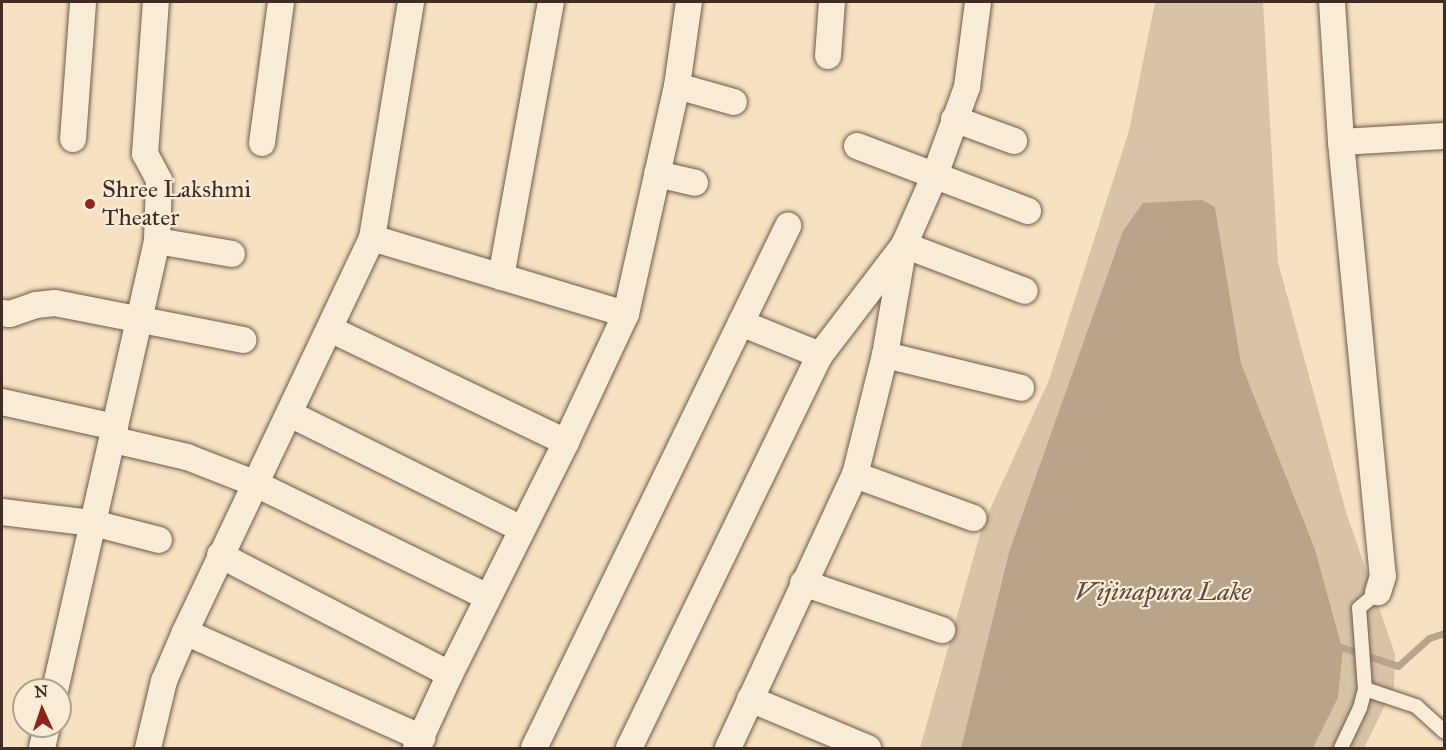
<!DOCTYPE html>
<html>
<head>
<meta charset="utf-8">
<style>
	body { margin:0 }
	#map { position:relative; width:1446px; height:750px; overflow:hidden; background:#f6e2c0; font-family:"IM FELL Great Primer",serif }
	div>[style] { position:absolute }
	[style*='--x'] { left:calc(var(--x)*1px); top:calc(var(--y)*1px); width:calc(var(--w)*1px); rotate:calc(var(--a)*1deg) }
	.green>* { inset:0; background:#d7c3a5 }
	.water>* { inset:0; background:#b8a48b }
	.stream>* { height:7px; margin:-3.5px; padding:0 3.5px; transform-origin:3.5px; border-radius:3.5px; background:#b8a48b }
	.roads { filter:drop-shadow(0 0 2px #6e5a4b) drop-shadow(0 0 2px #6e5a4b) }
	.service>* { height:14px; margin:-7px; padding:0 7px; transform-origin:7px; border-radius:7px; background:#f9ecd6 }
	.minor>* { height:26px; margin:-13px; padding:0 13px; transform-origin:13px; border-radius:13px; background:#f9ecd6 }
	.dots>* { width:16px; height:16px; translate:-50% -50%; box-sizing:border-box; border:3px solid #f9ecd6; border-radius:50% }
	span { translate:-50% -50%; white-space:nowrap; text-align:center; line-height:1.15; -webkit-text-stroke:4.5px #f9ecd6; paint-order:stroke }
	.poi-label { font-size:24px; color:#412c24 }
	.left { translate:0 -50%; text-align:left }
	.water-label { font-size:26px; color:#5f4a3e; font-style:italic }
	.frame { position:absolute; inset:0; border:3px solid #412c24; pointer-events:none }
	.north { position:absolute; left:12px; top:678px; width:60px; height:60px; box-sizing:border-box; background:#f9ecd6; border:2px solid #af9f8f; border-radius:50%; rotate:357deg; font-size:16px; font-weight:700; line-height:24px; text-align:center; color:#412c24 }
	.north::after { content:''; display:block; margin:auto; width:21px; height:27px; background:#8f2418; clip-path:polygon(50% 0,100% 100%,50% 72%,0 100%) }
</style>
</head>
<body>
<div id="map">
	<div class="green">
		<div style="clip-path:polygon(1155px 2px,1263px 2px,1278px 262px,1346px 512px,1395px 654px,1394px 687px,1364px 748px,1313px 748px,1338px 698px,1343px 651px,1315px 549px,1241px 363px,1215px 207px,1009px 552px,961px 748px,920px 748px,982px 527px,1049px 380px,1129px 131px)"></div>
	</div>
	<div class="water">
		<div style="clip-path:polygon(1202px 200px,1215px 207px,1241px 363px,1315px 549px,1343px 651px,1338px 698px,1313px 748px,961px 748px,1009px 552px,1123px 231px,1143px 203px)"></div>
	</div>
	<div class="stream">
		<div style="--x:1335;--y:645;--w:66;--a:18.4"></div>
		<div style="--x:1398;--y:666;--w:42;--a:-42.1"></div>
		<div style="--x:1429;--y:638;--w:16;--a:-18"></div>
	</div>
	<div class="roads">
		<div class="service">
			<div style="--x:1365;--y:689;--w:54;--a:18.4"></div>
			<div style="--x:1416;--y:706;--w:38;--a:42"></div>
			<div style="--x:1341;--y:748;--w:44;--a:-64.6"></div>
			<div style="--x:1360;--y:708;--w:20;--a:-75"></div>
			<div style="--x:1365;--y:689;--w:81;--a:-94.2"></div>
			<div style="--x:1359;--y:608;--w:25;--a:-40"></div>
		</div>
		<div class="minor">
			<div style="--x:1332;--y:2;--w:140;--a:86.3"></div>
			<div style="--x:1341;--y:142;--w:436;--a:84.5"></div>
			<div style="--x:1383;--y:576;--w:17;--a:107"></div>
			<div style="--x:828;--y:56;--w:54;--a:-85.8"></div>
			<div style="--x:677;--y:86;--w:59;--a:15.7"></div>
			<div style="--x:954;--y:119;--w:64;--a:20.1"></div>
			<div style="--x:73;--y:139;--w:137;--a:-85.8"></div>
			<div style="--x:1341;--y:142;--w:103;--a:-3.3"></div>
			<div style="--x:262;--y:143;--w:142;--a:-82.3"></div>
			<div style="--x:857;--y:146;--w:183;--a:20.8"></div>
			<div style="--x:657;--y:174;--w:39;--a:13"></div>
			<div style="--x:372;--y:238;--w:265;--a:16.7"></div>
			<div style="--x:157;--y:241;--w:76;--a:9.8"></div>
			<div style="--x:501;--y:277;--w:280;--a:-79.7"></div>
			<div style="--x:2;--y:313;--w:8;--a:7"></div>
			<div style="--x:10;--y:314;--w:28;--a:-19"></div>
			<div style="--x:36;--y:305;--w:19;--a:-6"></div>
			<div style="--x:55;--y:303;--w:192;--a:11.1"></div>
			<div style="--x:741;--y:323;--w:85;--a:22.1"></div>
			<div style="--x:330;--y:329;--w:262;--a:25.6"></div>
			<div style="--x:885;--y:355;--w:140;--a:13.6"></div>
			<div style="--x:2;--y:402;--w:116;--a:12.5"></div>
			<div style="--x:290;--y:414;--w:259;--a:26.4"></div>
			<div style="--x:114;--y:440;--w:75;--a:13.1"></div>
			<div style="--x:187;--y:457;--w:72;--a:21.2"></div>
			<div style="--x:254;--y:483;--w:260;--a:26"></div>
			<div style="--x:855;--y:475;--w:126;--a:20"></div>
			<div style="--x:2;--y:512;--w:92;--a:6.9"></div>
			<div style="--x:93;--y:523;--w:68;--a:14.4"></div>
			<div style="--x:220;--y:555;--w:259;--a:27.4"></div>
			<div style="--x:803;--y:583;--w:147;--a:18.7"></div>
			<div style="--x:185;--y:632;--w:260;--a:24.1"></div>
			<div style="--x:55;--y:690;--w:460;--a:-77.2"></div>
			<div style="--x:157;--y:241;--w:61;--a:-88.1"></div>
			<div style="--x:159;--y:180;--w:30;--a:-118"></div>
			<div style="--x:145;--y:154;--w:152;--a:-85.9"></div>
			<div style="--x:750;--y:699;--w:128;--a:22.6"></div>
			<div style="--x:42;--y:748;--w:23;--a:-77"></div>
			<div style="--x:148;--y:748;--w:69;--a:-76.6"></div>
			<div style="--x:164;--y:681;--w:53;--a:-66.8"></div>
			<div style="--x:185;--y:632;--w:436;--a:-64.6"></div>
			<div style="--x:372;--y:238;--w:239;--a:-80.6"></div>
			<div style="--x:416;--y:748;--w:81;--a:-65.3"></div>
			<div style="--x:450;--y:674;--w:259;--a:-63.4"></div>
			<div style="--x:566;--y:442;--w:141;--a:-64.9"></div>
			<div style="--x:626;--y:314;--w:234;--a:-77.4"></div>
			<div style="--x:677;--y:86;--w:85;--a:-81.9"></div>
			<div style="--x:534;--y:748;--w:581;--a:-64.05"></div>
			<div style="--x:629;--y:748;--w:437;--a:-64.1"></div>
			<div style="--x:820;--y:355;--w:138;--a:-52.6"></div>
			<div style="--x:904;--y:245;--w:77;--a:-66.1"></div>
			<div style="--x:935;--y:175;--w:94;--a:-70"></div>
			<div style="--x:967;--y:87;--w:86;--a:-82.6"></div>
			<div style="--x:728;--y:748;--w:301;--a:-65.1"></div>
			<div style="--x:855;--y:475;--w:124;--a:-76"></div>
			<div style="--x:885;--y:355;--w:112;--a:-80.2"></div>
			<div style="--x:904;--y:245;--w:129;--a:20.8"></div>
		</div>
	</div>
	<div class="dots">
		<div style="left:90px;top:204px;background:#8f2418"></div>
	</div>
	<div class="poi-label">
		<span class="left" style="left:102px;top:204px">Shree Lakshmi<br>Theater</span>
	</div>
	<div class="water-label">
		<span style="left:1163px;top:592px">Vijinapura Lake</span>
	</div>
	<div class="frame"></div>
	<div class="north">N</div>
</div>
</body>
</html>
